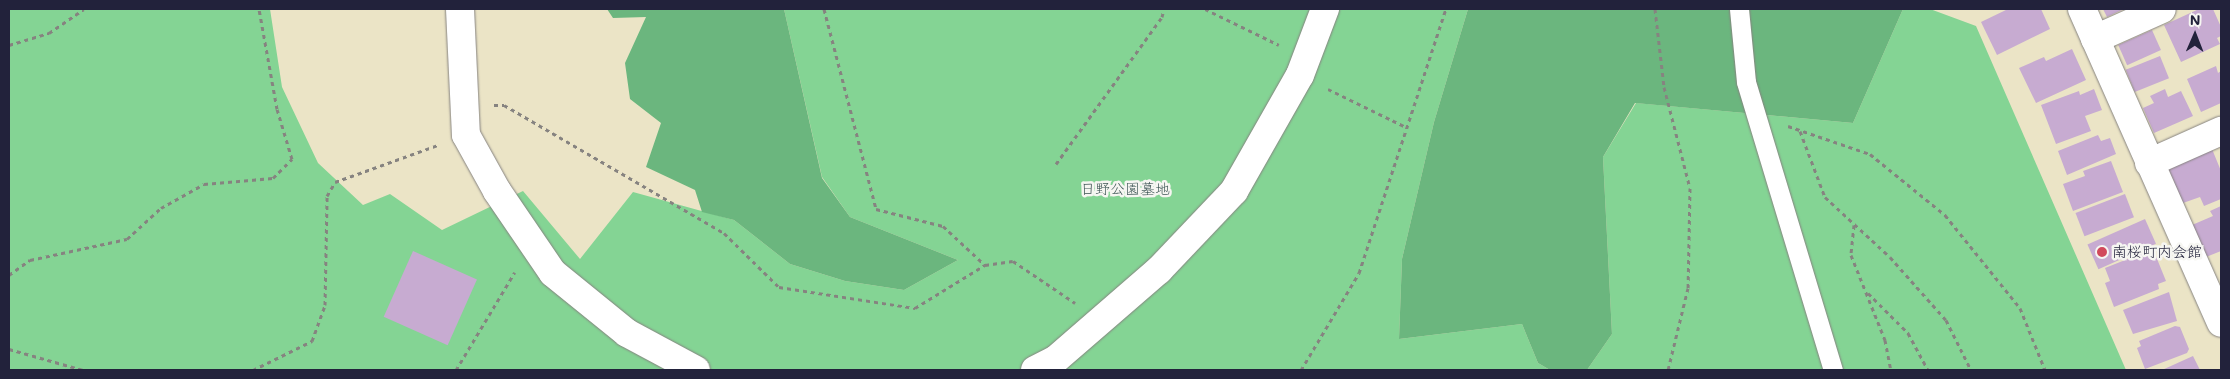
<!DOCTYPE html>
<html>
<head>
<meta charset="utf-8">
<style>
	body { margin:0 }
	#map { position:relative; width:2230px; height:379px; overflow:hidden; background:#ebe4c6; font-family:Mali,"Klee One",sans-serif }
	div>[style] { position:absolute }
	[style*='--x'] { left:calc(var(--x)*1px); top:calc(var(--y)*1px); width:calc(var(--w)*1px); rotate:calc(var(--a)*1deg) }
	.green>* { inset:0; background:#84d494 }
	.forest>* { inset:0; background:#6bb67e }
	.building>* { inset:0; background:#c7abd1; transform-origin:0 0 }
	.path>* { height:3px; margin-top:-1.5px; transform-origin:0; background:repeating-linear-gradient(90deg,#868380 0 4px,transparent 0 8px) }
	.roads { filter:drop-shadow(0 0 1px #868380) drop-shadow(0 0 1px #868380) }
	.lane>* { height:19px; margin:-9.5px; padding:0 9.5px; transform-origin:9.5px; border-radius:9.5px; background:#fff }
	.street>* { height:28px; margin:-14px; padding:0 14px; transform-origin:14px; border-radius:14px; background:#fff }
	.dots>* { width:14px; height:14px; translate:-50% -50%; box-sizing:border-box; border:2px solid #f6f6f2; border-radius:50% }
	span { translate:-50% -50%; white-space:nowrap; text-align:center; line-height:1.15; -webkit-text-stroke:5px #f6f6f2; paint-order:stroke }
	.park-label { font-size:15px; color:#3f5756 }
	.poi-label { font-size:15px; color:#22223b }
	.left { translate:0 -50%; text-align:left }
	.frame { position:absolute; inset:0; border:10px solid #22223b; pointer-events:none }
	.north { position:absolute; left:2170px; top:10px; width:50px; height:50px; -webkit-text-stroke:4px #f6f6f2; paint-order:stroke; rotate:1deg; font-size:14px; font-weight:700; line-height:20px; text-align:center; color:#22223b }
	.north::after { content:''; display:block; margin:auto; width:18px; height:22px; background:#22223b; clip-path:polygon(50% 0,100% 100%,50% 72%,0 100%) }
</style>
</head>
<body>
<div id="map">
	<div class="green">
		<div style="clip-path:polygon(9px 9px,270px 9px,282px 87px,318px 163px,363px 205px,390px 194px,442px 230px,523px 191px,580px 259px,633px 192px,734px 220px,790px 264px,845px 281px,904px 290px,958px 260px,850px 217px,822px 177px,784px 9px,1468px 9px,1434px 122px,1402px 259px,1399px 339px,1522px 324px,1538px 363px,1550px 370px,9px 370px)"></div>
		<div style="clip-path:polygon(1903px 9px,1930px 9px,1976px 26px,2126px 370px,1587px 370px,1612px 334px,1603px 157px,1636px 103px,1853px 123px)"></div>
	</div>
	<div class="forest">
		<div style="clip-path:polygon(607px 9px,784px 9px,822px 178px,850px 217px,958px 260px,904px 290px,845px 281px,790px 264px,734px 220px,702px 212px,695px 190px,646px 167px,661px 123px,630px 99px,625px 63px,646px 17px,613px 18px)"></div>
		<div style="clip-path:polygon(1468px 9px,1903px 9px,1853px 123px,1635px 103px,1603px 157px,1612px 334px,1587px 370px,1550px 370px,1538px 363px,1522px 324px,1399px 339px,1402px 259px,1434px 122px)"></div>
	</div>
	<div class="building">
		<div style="clip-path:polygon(2008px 9px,2041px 9px,2050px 29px,1997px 55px,1981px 22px)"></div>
		<div style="clip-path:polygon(2103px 9px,2124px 9px,2107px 17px)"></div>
		<div style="clip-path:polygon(2199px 9px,2213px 9px,2221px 27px,2221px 36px,2217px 38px,2220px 44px,2181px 62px,2164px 25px)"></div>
		<div style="left:2152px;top:30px;width:22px;height:37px;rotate:66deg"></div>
		<div style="clip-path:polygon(2072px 49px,2086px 80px,2036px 103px,2019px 68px,2044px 57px,2046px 61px)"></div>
		<div style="left:2160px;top:56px;width:24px;height:37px;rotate:68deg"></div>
		<div style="clip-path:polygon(2216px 66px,2218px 73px,2221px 71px,2221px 103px,2201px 112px,2187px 79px)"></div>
		<div style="clip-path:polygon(2094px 89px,2102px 110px,2085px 116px,2091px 131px,2056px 144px,2041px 105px,2079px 91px,2080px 95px)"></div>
		<div style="clip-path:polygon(2165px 89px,2168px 97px,2181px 91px,2193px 116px,2154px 133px,2143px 108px,2154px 103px,2150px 96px)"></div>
		<div style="clip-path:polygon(2098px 135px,2101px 141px,2110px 138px,2116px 154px,2067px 175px,2058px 151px)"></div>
		<div style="clip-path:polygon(2212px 149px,2221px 171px,2221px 199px,2204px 206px,2200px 197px,2183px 203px,2168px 168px)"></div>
		<div style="clip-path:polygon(2111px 161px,2123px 192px,2073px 211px,2063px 184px,2085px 176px,2083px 171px)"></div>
		<div style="left:2125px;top:194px;width:25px;height:53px;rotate:69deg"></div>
		<div style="clip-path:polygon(2221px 206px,2221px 251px,2206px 257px,2192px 225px,2213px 216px,2210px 211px)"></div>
		<div style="left:2145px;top:219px;width:27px;height:63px;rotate:66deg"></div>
		<div style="clip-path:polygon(2153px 249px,2166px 281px,2158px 284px,2159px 289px,2114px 307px,2105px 283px,2110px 281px,2105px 268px)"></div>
		<div style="left:413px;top:251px;width:70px;height:72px;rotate:24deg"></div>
		<div style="clip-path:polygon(2169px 292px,2177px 321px,2133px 334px,2123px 310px)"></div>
		<div style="clip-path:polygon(2175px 326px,2180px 327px,2189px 349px,2187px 353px,2145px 369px,2137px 348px,2141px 346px,2139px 341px)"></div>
		<div style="clip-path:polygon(2193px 356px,2200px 370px,2162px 370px)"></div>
	</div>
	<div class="path">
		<div style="--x:824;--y:9;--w:207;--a:75.4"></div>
		<div style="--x:876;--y:209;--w:69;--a:14.2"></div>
		<div style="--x:943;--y:226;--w:57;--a:42.9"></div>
		<div style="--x:1205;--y:9;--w:82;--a:25.9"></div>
		<div style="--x:1655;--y:9;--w:79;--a:83.4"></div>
		<div style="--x:1664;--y:87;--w:104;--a:75.6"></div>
		<div style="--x:1690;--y:188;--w:100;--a:91.1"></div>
		<div style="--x:1688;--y:288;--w:84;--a:103.7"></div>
		<div style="--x:9;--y:45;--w:42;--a:-16.7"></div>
		<div style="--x:49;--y:33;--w:42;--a:-34.4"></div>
		<div style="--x:1328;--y:89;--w:87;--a:26"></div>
		<div style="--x:494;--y:105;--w:10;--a:0"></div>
		<div style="--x:504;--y:105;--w:255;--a:30.2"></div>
		<div style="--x:724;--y:233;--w:77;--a:44.5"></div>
		<div style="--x:779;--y:287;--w:138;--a:8.8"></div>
		<div style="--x:915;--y:308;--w:82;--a:-31.6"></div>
		<div style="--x:985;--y:265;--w:28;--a:-8"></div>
		<div style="--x:1013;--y:261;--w:75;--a:34.1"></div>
		<div style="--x:1788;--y:126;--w:87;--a:18.9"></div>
		<div style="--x:1870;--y:154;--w:97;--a:39.1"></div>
		<div style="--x:1945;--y:215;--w:119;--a:51.1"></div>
		<div style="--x:2020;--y:308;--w:67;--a:68"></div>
		<div style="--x:1800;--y:131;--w:71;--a:69.3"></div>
		<div style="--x:1825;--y:197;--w:88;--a:42.7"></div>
		<div style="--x:1890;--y:257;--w:84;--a:48.4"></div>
		<div style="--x:1946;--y:320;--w:56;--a:63.4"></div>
		<div style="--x:1056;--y:164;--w:181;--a:-54.2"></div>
		<div style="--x:1162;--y:17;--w:8;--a:-76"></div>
		<div style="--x:1854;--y:225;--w:30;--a:96"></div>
		<div style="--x:1851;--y:255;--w:92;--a:68.2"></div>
		<div style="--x:1885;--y:340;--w:31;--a:79"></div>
		<div style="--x:9;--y:275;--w:26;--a:-36"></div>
		<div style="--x:30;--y:260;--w:99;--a:-12.2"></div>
		<div style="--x:127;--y:239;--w:46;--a:-42.4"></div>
		<div style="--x:161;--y:208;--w:49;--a:-29.2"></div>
		<div style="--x:204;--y:184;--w:69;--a:-5"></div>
		<div style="--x:273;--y:178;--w:27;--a:-45"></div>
		<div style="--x:292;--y:159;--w:52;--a:-106.7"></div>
		<div style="--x:277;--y:109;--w:102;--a:-100.2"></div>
		<div style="--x:1868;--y:293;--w:57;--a:45"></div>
		<div style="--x:1908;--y:333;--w:42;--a:61.6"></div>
		<div style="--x:9;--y:349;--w:77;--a:15.8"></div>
		<div style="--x:253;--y:370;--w:66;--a:-26.2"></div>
		<div style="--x:312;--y:341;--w:38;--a:-70"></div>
		<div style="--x:325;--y:305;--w:109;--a:-88.9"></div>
		<div style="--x:327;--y:196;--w:16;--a:-60"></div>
		<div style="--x:335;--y:182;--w:109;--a:-19.8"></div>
		<div style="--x:456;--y:370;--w:114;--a:-59"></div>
		<div style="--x:1301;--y:370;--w:113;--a:-59.1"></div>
		<div style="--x:1359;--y:273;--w:278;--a:-71.8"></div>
	</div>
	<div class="roads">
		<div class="lane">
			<div style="--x:1739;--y:9;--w:73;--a:84.5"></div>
			<div style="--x:1746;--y:82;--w:301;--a:73.2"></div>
		</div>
		<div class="street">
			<div style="--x:460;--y:9;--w:126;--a:87.3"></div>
			<div style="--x:466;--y:135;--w:64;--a:61"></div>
			<div style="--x:497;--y:191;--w:99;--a:55.7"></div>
			<div style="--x:553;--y:273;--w:95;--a:39"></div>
			<div style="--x:627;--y:333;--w:78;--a:28.2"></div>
			<div style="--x:2082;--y:9;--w:343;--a:66.1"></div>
			<div style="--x:2095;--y:39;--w:73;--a:-24.1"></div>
			<div style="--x:2149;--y:163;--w:79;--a:-24"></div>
			<div style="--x:1035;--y:370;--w:22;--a:-27"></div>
			<div style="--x:1055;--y:360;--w:138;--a:-40.9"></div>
			<div style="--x:1159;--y:270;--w:109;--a:-46.5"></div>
			<div style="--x:1234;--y:191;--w:133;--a:-60.4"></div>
			<div style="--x:1300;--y:75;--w:71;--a:-69.3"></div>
		</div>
	</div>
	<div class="dots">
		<div style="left:2102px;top:252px;background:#d1495b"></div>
	</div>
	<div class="park-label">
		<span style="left:1125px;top:189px">日野公園墓地</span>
	</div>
	<div class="poi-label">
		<span class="left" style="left:2112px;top:252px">南桜町内会館</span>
	</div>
	<div class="frame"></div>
	<div class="north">N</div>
</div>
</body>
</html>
